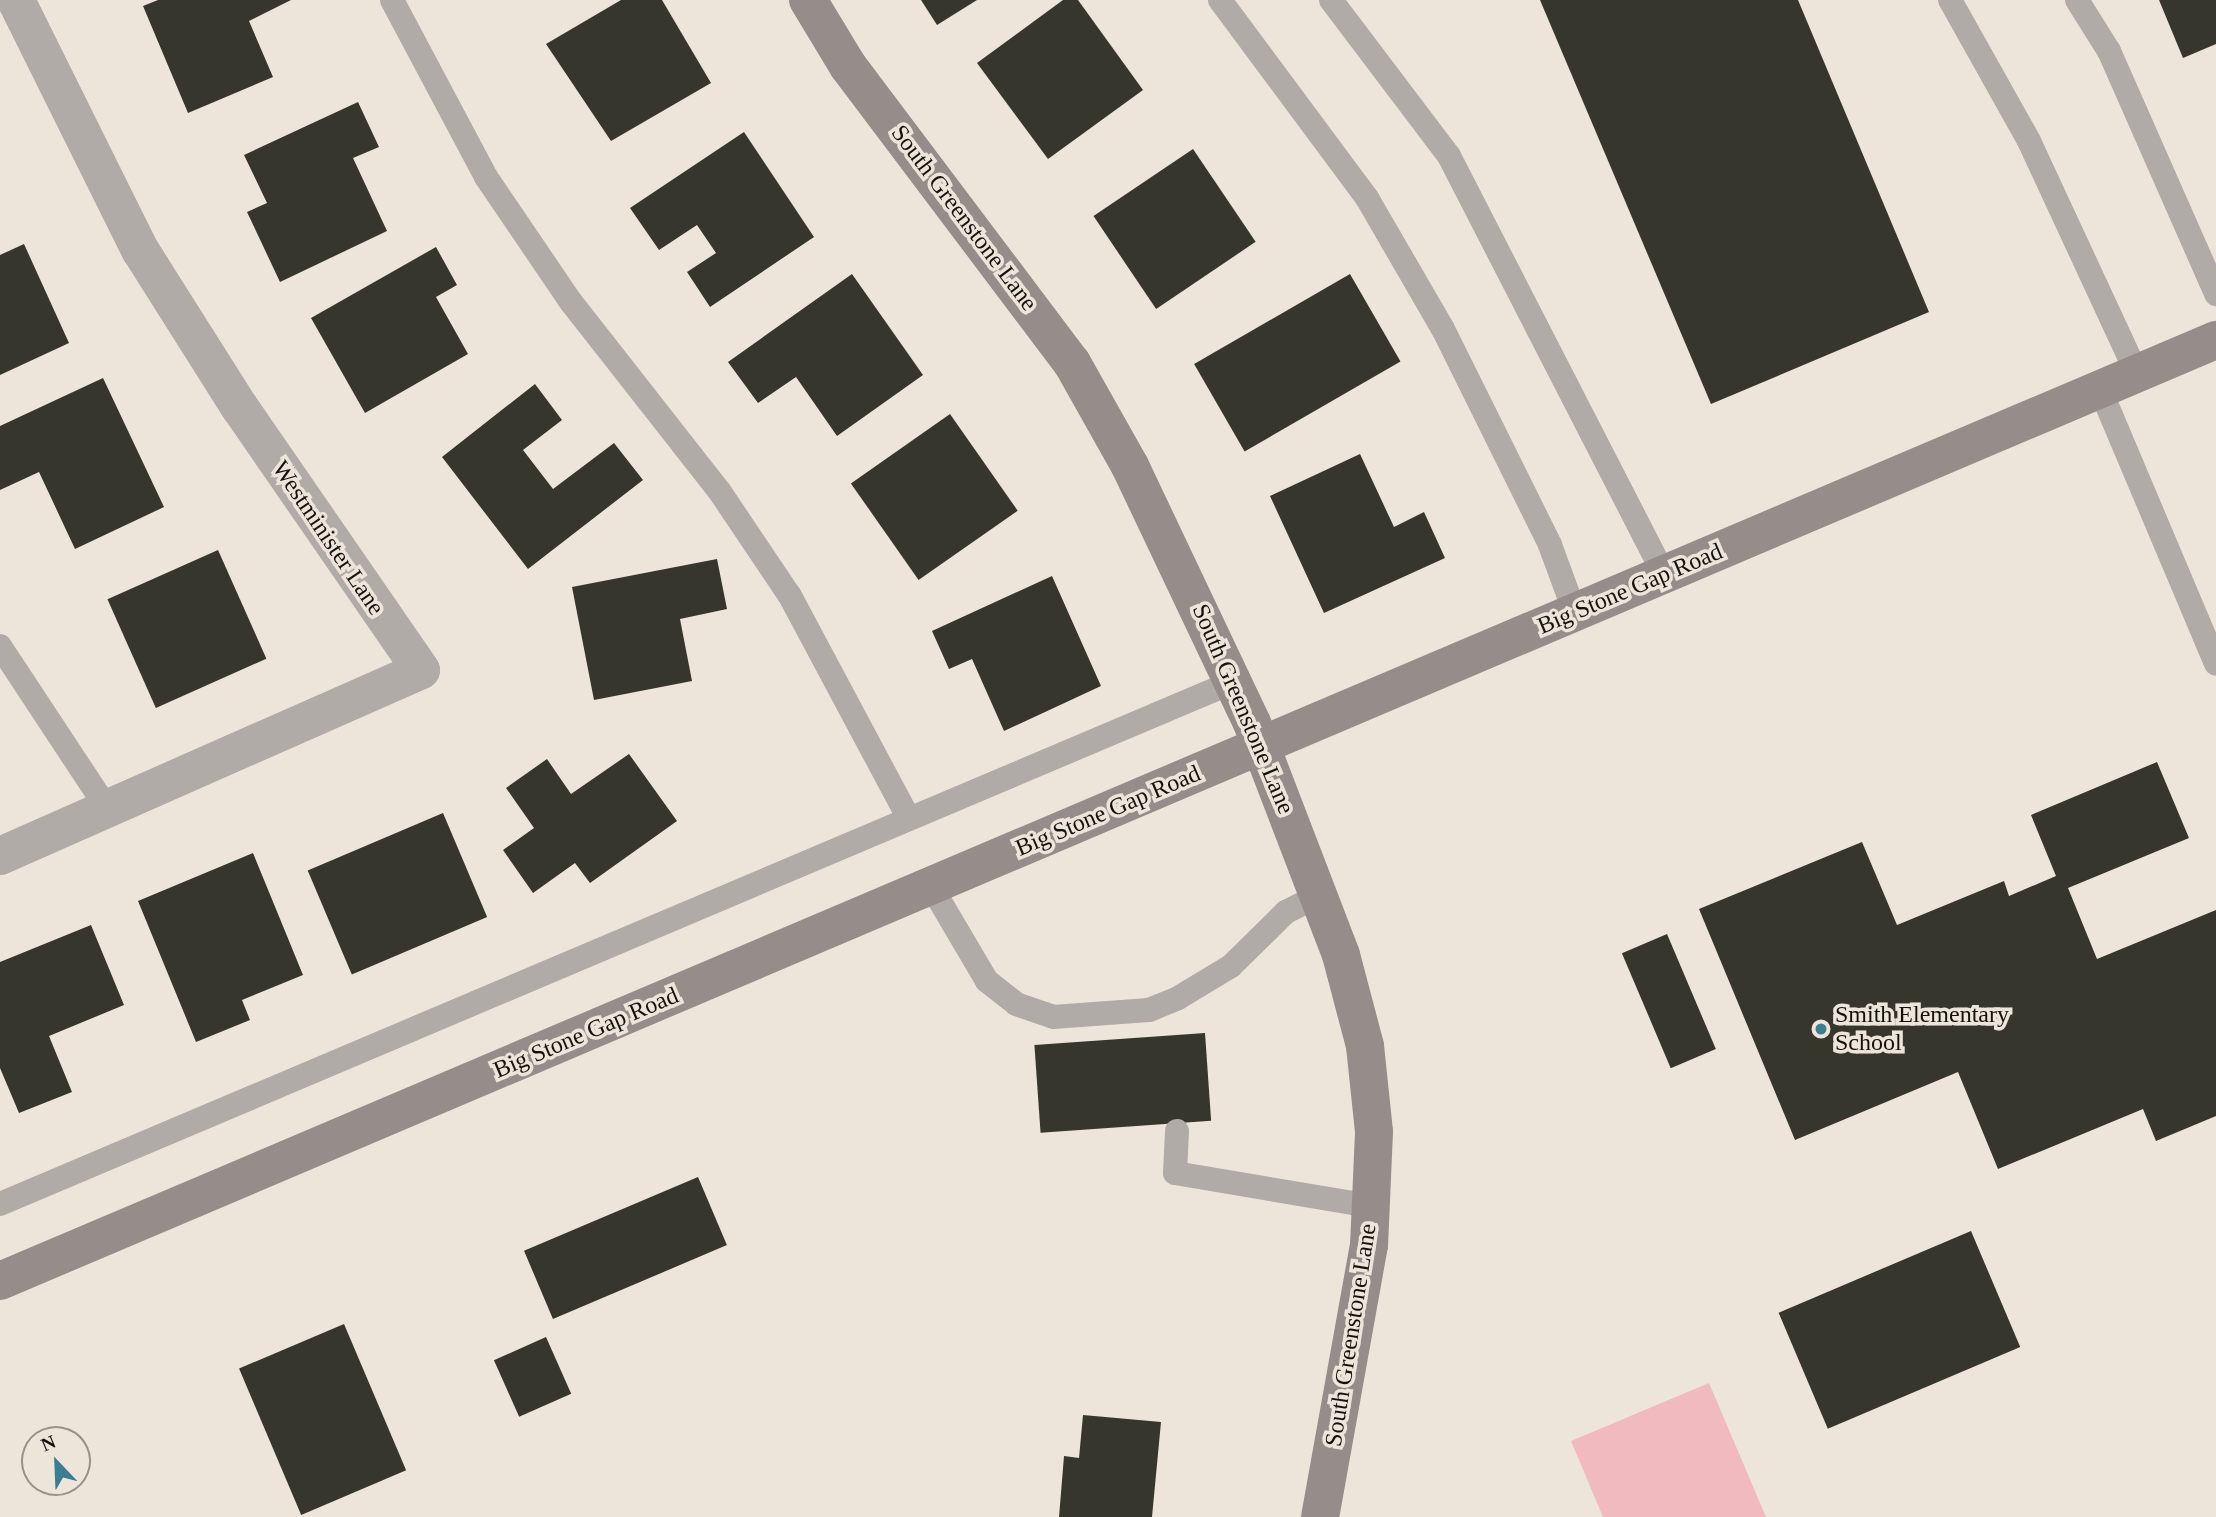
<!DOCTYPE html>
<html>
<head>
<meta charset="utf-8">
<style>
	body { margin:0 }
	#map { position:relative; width:2216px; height:1517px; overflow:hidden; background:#eee5da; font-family:"Times New Roman",serif }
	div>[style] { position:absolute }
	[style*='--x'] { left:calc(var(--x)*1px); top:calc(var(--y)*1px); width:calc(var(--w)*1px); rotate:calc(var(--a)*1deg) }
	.green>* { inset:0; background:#f0babe }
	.building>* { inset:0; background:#37362c; transform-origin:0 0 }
	.lane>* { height:24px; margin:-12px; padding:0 12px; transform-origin:12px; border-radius:12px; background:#b1aba8 }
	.street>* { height:38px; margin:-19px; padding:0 19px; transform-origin:19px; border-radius:19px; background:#b1aba8 }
	.secondary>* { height:38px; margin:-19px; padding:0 19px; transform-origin:19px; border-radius:19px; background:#968d8a }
	.dots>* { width:19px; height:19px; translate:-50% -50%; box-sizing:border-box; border:4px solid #eee5da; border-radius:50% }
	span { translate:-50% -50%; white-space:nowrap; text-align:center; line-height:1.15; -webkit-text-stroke:7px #eee5da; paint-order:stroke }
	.street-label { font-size:24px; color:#15120e }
	.poi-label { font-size:24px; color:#15120e }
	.left { translate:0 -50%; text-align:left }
	.north { position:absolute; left:21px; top:1426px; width:70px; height:70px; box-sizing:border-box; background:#eee5da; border:2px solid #979188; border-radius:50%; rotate:337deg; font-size:19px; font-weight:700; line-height:28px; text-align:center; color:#15120e }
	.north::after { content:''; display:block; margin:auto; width:24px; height:32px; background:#3d7d91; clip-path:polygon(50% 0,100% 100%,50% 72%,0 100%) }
</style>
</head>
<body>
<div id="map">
	<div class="green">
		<div style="clip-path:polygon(1709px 1383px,1766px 1517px,1603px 1517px,1571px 1441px)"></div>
	</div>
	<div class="building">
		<div style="clip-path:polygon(158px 0,291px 0,249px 21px,273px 77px,188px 113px,143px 6px)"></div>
		<div style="clip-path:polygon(621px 0,662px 0,711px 83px,611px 141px,546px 44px)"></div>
		<div style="clip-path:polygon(921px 0,977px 0,937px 25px)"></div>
		<div style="clip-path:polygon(1063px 0,1078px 0,1143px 90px,1048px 159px,977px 63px)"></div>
		<div style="clip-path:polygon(1540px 0,1798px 0,1929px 312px,1711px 404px)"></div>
		<div style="clip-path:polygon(2159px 0,2216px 0,2216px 44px,2183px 58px)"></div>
		<div style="clip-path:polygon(358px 102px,379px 147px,353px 158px,387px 231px,280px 282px,247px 212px,267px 203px,244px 155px)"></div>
		<div style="clip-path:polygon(744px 132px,814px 237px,710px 307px,687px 272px,716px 253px,697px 225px,659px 250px,630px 208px)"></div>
		<div style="left:1193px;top:149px;width:112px;height:120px;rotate:56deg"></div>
		<div style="clip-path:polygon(24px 244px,69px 343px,0 375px,0 255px)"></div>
		<div style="clip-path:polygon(436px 247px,457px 285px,436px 297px,468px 354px,365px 413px,311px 318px)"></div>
		<div style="clip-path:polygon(852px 274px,923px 375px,837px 436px,796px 377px,758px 403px,728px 362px)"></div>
		<div style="left:1350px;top:274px;width:101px;height:180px;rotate:60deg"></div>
		<div style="clip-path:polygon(103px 378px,164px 507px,75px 549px,39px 472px,0 490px,0 426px)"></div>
		<div style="clip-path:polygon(535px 384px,562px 420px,523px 450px,553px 489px,614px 443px,643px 480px,528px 569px,442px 457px)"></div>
		<div style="left:950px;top:414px;width:118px;height:121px;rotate:55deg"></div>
		<div style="clip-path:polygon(1360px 454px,1394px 527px,1424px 512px,1445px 558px,1324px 613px,1270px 496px)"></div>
		<div style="left:218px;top:550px;width:119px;height:121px;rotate:66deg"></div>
		<div style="clip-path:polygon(717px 559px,727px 609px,680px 619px,692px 681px,594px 700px,572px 587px)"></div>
		<div style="clip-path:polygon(1052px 576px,1101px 686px,1004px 731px,972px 659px,949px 669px,932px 631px)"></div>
		<div style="clip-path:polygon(629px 754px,677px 821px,590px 883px,575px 863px,533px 893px,503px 850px,534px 828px,506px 788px,547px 759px,571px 794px)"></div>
		<div style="clip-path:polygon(2157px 762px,2189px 838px,2068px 888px,2097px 959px,2216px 910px,2216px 1116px,2156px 1141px,2143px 1109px,1998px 1169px,1958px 1072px,1795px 1140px,1699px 909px,1862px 842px,1897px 925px,2004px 881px,2009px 896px,2056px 876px,2031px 815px)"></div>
		<div style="left:443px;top:813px;width:113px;height:147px;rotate:67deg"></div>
		<div style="clip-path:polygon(253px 853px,303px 975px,242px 1000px,250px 1020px,196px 1042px,138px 901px)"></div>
		<div style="clip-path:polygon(91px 925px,124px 1005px,49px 1036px,72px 1092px,19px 1113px,0 1068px,0 962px)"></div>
		<div style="left:1667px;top:934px;width:125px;height:49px;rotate:67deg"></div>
		<div style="left:1205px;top:1033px;width:88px;height:171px;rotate:86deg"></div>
		<div style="left:698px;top:1177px;width:74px;height:189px;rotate:67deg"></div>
		<div style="left:1971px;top:1231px;width:126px;height:209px;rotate:67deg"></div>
		<div style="left:344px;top:1324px;width:159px;height:114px;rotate:67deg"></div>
		<div style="left:546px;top:1337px;width:62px;height:57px;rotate:66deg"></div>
		<div style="clip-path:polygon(1083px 1415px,1161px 1422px,1152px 1517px,1059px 1517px,1064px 1456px,1079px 1458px)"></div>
	</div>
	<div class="lane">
		<div style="--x:392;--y:0;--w:200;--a:62"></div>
		<div style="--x:486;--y:177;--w:151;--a:55.8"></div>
		<div style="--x:571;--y:302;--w:241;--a:51.9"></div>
		<div style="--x:720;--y:492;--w:125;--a:56.1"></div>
		<div style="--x:790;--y:596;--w:251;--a:61.9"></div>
		<div style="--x:1220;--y:0;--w:247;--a:53.4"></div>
		<div style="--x:1367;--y:198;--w:151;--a:59.9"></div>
		<div style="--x:1443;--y:329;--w:241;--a:63.6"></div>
		<div style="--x:1550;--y:545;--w:72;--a:69.8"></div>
		<div style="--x:1331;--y:0;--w:196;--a:52.9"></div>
		<div style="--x:1449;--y:156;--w:471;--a:62.8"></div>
		<div style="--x:1950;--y:0;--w:162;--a:60.7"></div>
		<div style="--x:2029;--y:141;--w:257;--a:65.1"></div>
		<div style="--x:2077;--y:0;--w:60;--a:57.9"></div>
		<div style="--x:2109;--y:51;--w:266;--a:66.2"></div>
		<div style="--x:2100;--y:389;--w:298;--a:67.1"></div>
		<div style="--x:0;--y:646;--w:194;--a:56.6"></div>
		<div style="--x:931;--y:886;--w:110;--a:59.5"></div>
		<div style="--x:987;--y:981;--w:37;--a:38"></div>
		<div style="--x:1016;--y:1004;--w:39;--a:19"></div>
		<div style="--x:1053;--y:1017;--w:96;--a:-4.2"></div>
		<div style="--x:1149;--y:1010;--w:31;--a:-22"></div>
		<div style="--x:1178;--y:998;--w:62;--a:-31.1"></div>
		<div style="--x:1231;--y:966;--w:77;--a:-44.5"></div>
		<div style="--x:1286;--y:912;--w:37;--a:-27"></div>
		<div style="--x:1177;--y:1131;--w:42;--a:92.7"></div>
		<div style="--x:1175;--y:1173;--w:199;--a:9.6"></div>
		<div style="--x:0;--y:1204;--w:1339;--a:-22.95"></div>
	</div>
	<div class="street">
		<div style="--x:0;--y:856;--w:460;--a:-23.8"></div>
		<div style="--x:421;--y:670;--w:318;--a:-124.6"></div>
		<div style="--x:240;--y:408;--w:187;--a:-122.3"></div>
		<div style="--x:140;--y:250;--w:279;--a:-116.4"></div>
	</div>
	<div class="secondary">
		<div style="--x:808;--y:0;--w:77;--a:58.8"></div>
		<div style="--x:848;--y:66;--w:372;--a:53"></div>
		<div style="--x:1072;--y:363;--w:118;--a:60.6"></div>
		<div style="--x:1130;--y:466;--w:284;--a:64.6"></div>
		<div style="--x:1252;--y:723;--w:248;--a:69"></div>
		<div style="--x:1341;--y:955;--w:94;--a:75.2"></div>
		<div style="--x:1365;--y:1046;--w:86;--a:84"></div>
		<div style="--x:1374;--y:1132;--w:113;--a:92.5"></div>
		<div style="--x:1369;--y:1245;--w:276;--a:100.2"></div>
		<div style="--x:0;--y:1281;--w:2408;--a:-23.01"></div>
	</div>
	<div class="dots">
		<div style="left:1821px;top:1029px;background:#3d7d91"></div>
	</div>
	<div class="street-label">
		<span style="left:964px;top:218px;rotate:53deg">South Greenstone Lane</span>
		<span style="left:328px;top:538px;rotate:56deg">Westminister Lane</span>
		<span style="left:1630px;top:589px;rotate:-23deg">Big Stone Gap Road</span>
		<span style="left:1243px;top:709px;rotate:67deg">South Greenstone Lane</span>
		<span style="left:1108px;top:811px;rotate:-23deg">Big Stone Gap Road</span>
		<span style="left:586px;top:1033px;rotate:-23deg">Big Stone Gap Road</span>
		<span style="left:1351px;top:1335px;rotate:-81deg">South Greenstone Lane</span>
	</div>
	<div class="poi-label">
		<span class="left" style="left:1835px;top:1029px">Smith Elementary<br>School</span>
	</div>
	<div class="north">N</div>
</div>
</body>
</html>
